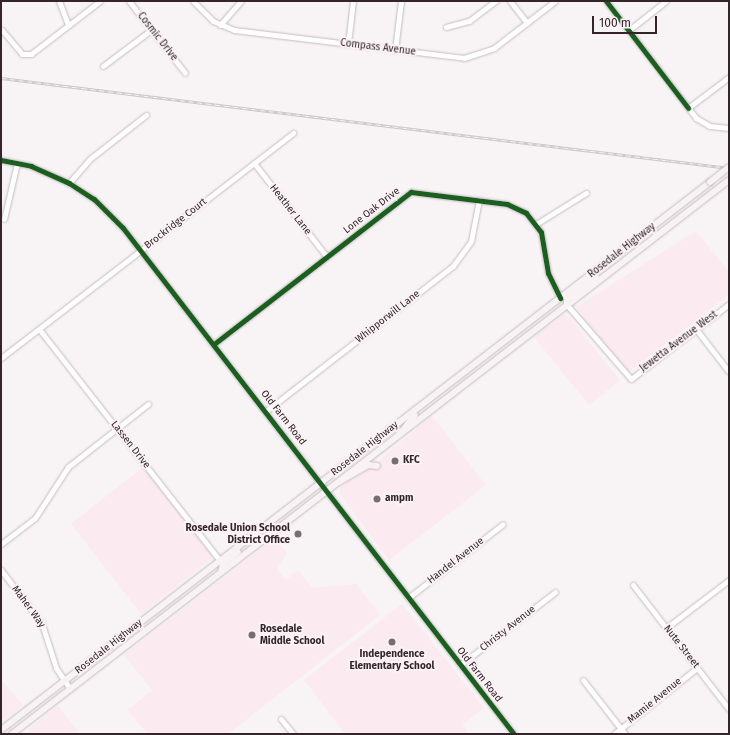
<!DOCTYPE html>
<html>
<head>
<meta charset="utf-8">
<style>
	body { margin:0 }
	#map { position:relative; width:730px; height:735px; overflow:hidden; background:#f8f4f6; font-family:"Fira Sans",sans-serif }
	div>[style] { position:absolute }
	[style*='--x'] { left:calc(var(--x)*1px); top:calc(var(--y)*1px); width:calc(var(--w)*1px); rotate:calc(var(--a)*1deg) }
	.built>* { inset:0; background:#fbeaef; transform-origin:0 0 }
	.roads { filter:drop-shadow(0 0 1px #c5bcc0) drop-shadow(0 0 1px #c5bcc0) }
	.minor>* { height:5px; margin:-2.5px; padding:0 2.5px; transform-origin:2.5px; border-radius:2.5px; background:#fefdfe }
	.major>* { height:6px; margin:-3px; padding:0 3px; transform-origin:3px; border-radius:3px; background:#f8f2f4 }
	.rail>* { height:3px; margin-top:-1.5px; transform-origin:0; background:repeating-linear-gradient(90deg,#faf2f5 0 4.5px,#c9c8c8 0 9px); box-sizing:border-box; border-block:1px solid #c9c8c8 }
	.bridges { filter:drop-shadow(0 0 1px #cabec2) drop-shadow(0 0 1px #cabec2) }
	.major-bridge>* { height:6px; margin:-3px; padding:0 3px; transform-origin:3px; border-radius:3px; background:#f8f2f4 }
	.cycleway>* { height:5px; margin:-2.5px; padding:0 2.5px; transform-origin:2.5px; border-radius:2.5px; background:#1b5e20 }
	.dots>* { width:11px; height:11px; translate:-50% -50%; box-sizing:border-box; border:2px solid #faf2f5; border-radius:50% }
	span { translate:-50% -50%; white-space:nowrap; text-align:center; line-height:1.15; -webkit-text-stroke:4px #faf2f5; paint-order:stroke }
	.street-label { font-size:10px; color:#33252a }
	.poi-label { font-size:10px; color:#33252a; font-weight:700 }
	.left { translate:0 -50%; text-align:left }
	.right { translate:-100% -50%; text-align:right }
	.frame { position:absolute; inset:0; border:2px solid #33252a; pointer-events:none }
	.scale { position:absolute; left:592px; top:16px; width:65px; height:18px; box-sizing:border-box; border:2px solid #33252a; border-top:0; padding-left:5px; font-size:12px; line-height:14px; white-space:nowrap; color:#33252a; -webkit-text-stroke:3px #faf2f5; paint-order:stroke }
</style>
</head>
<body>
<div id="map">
	<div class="built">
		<div style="clip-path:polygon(696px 231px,729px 272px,729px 295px,626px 374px,576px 307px)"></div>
		<div style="clip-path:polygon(564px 315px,568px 316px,620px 380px,589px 405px,534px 337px)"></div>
		<div style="clip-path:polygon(432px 416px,486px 485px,389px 560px,340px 494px,340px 487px,369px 469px)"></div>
		<div style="left:145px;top:466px;width:114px;height:94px;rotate:52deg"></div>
		<div style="clip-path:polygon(275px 538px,287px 553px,277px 569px,286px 580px,298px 570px,312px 588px,356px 584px,380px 615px,228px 734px,147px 734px,128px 710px,152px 690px,124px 655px)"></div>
		<div style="clip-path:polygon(402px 604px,484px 708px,462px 725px,469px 734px,345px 734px,304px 680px)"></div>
		<div style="clip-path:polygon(1px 679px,23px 705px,2px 721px,1px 719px)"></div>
		<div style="clip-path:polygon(58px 706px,78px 731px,74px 734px,31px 734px,28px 730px)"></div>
	</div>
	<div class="roads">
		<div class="minor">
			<div style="--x:59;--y:1;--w:26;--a:69"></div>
			<div style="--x:129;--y:1;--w:91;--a:52.1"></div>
			<div style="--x:193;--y:1;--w:28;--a:45"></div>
			<div style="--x:213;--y:21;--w:23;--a:23"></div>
			<div style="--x:234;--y:30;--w:232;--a:6.9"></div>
			<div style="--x:464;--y:58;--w:32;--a:-18"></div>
			<div style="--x:494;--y:48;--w:77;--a:-37.6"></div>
			<div style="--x:510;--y:1;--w:28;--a:52"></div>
			<div style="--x:606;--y:1;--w:148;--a:52.4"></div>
			<div style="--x:696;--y:118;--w:16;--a:30"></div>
			<div style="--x:710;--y:126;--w:19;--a:6"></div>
			<div style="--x:220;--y:25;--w:32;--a:-49"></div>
			<div style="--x:446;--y:27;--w:24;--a:-15"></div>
			<div style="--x:469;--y:21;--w:34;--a:-37"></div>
			<div style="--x:2;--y:30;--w:31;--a:50"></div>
			<div style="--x:22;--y:54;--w:9;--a:0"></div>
			<div style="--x:31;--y:54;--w:87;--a:-37.5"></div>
			<div style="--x:629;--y:30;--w:47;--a:-38.1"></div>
			<div style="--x:348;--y:44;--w:43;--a:-83.4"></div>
			<div style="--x:395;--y:50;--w:49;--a:-83"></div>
			<div style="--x:103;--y:66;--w:60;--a:-36.9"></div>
			<div style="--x:688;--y:108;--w:51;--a:-37.1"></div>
			<div style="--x:1;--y:160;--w:31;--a:11"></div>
			<div style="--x:31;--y:166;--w:42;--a:24.1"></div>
			<div style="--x:69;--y:183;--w:30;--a:33"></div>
			<div style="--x:94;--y:199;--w:41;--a:45"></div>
			<div style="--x:123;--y:228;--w:639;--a:52.31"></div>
			<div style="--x:254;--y:163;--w:119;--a:52.2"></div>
			<div style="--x:69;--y:183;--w:33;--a:-49"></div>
			<div style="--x:91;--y:158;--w:70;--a:-38"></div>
			<div style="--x:4;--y:219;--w:57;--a:-76.9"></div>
			<div style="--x:536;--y:224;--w:59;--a:-31.8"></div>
			<div style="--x:567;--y:305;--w:98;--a:49.1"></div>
			<div style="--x:631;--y:379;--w:123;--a:-37.4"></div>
			<div style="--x:39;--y:329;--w:294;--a:52"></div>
			<div style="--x:696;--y:329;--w:54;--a:52.5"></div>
			<div style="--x:214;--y:344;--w:249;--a:-37.7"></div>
			<div style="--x:411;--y:192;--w:97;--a:7.1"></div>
			<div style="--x:507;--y:204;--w:21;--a:25"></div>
			<div style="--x:526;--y:213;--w:24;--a:52"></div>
			<div style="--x:541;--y:232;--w:42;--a:80.3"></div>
			<div style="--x:548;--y:273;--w:28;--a:64"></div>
			<div style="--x:1;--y:358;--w:369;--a:-37.6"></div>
			<div style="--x:266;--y:411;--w:237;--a:-37.8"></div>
			<div style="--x:453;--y:266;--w:31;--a:-54"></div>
			<div style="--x:471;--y:241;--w:42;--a:-79"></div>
			<div style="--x:1;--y:544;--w:43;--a:-37.4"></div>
			<div style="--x:35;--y:518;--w:61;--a:-57.1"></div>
			<div style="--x:68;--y:467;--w:102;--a:-38.2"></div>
			<div style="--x:1;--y:570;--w:68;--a:52.8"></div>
			<div style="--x:42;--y:624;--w:46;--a:72.3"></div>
			<div style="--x:56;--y:668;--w:25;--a:56"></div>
			<div style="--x:633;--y:585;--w:157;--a:52.3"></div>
			<div style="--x:408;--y:598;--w:120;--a:-37.9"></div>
			<div style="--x:666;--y:628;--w:79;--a:-37.3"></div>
			<div style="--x:460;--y:665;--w:120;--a:-37.5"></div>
			<div style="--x:583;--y:680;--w:68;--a:52.1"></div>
			<div style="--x:281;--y:719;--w:19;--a:51"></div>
			<div style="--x:614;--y:734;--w:106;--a:-38.5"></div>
		</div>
		<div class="major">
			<div style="--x:567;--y:305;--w:7;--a:-90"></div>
			<div style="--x:567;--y:298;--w:36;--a:-37"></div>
			<div style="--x:400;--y:434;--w:24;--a:-52"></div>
			<div style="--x:339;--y:482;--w:34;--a:-30"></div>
			<div style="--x:369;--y:465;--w:8;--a:7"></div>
			<div style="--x:221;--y:572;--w:8;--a:-76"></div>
			<div style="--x:223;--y:564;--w:19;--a:-39"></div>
			<div style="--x:1;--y:730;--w:896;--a:-37.7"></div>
			<div style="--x:12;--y:734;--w:906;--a:-37.69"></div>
		</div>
	</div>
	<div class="rail">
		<div style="--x:1;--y:78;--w:734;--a:7.05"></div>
	</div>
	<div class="bridges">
		<div class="major-bridge">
			<div style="--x:710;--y:182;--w:24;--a:-38"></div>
		</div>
	</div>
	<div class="cycleway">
		<div style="--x:606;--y:1;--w:135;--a:52.5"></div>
		<div style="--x:1;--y:160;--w:31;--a:11"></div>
		<div style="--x:31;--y:166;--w:42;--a:24.1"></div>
		<div style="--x:69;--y:183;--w:30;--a:33"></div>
		<div style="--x:94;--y:199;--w:41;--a:45"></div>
		<div style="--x:123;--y:228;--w:639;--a:52.31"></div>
		<div style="--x:214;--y:344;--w:249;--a:-37.7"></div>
		<div style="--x:411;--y:192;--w:97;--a:7.1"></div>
		<div style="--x:507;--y:204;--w:21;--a:25"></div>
		<div style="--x:526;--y:213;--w:24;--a:52"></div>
		<div style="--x:541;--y:232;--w:42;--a:80.3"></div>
		<div style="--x:548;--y:273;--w:28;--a:64"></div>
	</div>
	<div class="dots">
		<div style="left:395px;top:461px;background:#786d71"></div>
		<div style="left:377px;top:499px;background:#786d71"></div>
		<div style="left:298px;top:534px;background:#786d71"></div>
		<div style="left:252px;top:635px;background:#786d71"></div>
		<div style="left:392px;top:642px;background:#786d71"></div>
	</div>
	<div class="street-label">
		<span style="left:157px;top:37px;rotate:52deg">Cosmic Drive</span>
		<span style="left:378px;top:48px;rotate:7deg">Compass Avenue</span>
		<span style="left:290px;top:210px;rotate:52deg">Heather Lane</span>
		<span style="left:372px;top:211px;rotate:-38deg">Lone Oak Drive</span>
		<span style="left:176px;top:224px;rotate:-38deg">Brockridge Court</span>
		<span style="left:622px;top:251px;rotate:-38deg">Rosedale Highway</span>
		<span style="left:388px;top:317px;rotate:-38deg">Whipporwill Lane</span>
		<span style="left:679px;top:342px;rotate:-37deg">Jewetta Avenue West</span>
		<span style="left:283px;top:418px;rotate:52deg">Old Farm Road</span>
		<span style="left:130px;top:445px;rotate:52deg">Lassen Drive</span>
		<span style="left:365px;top:449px;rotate:-38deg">Rosedale Highway</span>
		<span style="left:456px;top:561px;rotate:-38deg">Handel Avenue</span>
		<span style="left:28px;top:607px;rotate:54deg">Maher Way</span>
		<span style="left:508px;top:629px;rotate:-38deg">Christy Avenue</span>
		<span style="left:109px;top:647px;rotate:-38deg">Rosedale Highway</span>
		<span style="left:681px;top:647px;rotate:52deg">Nute Street</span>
		<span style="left:479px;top:675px;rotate:52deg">Old Farm Road</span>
		<span style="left:655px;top:701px;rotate:-39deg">Mamie Avenue</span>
	</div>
	<div class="poi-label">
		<span class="left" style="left:403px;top:461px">KFC</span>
		<span class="left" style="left:385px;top:499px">ampm</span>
		<span class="right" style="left:290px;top:534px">Rosedale Union School<br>District Office</span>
		<span class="left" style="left:260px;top:635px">Rosedale<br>Middle School</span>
		<span style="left:392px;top:660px">Independence<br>Elementary School</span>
	</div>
	<div class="frame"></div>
	<div class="scale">100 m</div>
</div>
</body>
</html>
